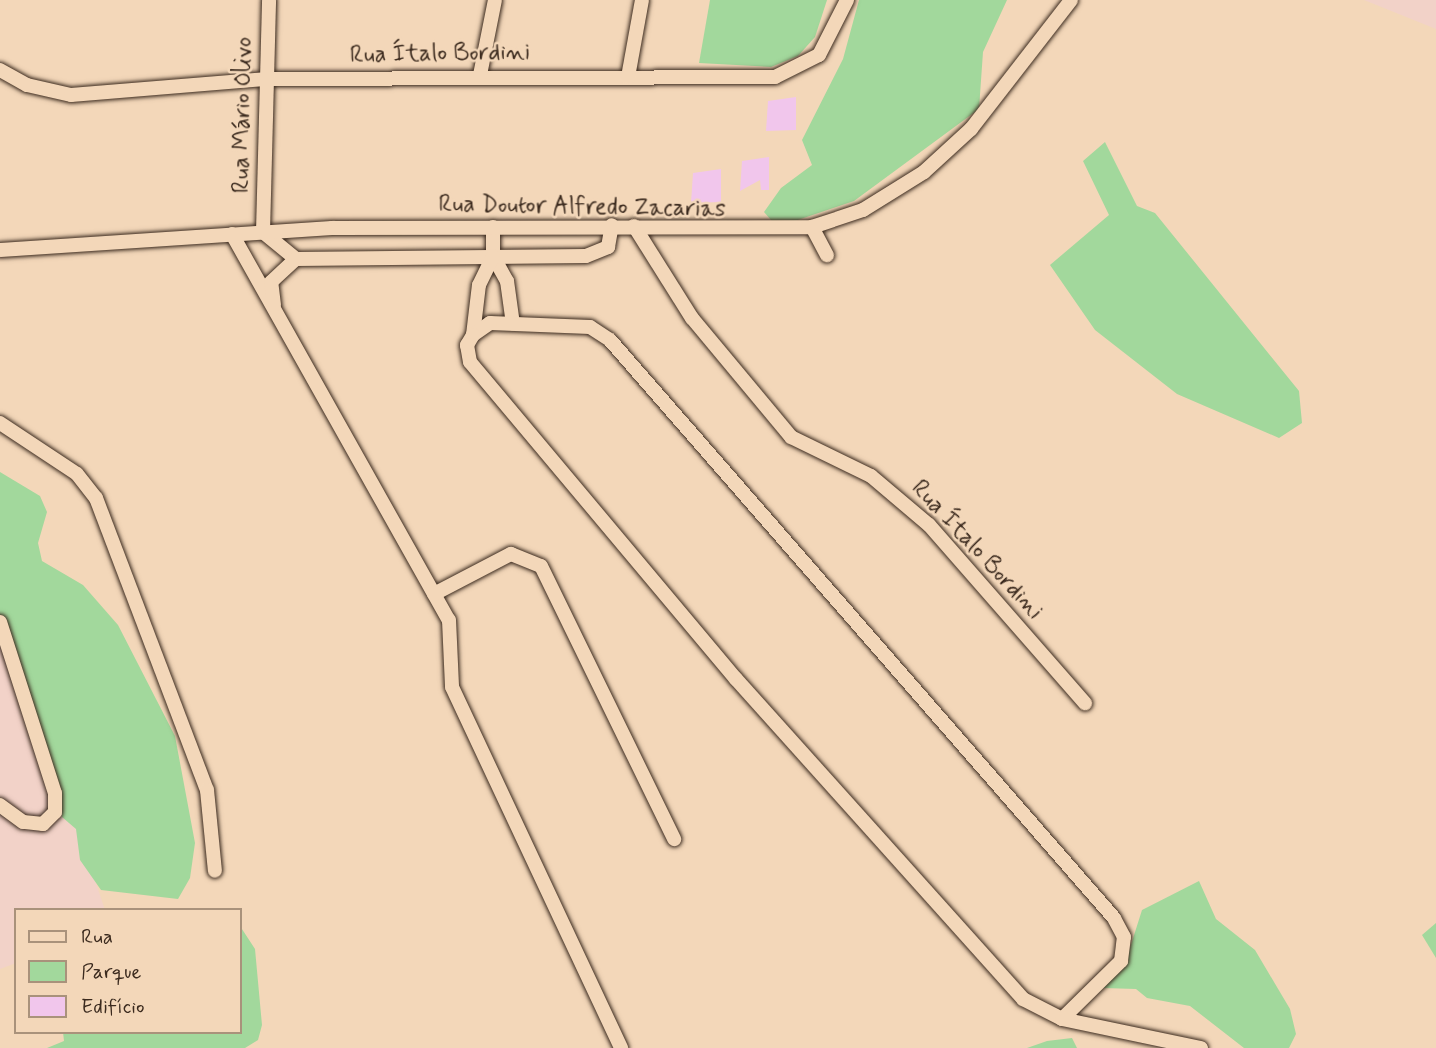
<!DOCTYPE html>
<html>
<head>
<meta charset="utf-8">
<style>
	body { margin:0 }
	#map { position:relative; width:1436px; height:1048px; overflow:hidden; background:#f3d7b9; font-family:Mynerve,sans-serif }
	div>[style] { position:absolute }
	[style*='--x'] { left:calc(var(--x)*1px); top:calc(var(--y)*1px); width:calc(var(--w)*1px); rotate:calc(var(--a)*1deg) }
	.built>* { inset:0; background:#f2d2c8 }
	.green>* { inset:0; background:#a2d89c }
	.building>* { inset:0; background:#f1c6ec }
	.roads { filter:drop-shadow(0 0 2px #3b2a1e) drop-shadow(0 0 2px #3b2a1e) }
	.minor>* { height:14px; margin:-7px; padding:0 7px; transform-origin:7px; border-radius:7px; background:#f3d7b9 }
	span { translate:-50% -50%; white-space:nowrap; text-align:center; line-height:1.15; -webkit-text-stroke:5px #f3d7b9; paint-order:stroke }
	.street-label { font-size:24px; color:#3b2a1e }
	.legend { position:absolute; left:14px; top:908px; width:228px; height:126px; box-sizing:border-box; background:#f3d7b9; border:2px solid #a9927b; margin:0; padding:9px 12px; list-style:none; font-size:21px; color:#3b2a1e }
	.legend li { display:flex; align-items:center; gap:14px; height:35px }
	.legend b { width:35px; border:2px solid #a9927b }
</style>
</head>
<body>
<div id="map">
	<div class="built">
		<div style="clip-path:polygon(1364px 0,1436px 0,1436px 29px)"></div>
		<div style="clip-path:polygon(0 596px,105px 910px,16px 910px,16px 963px,0 969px)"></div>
	</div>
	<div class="green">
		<div style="clip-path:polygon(710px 0,827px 0,815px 37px,798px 56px,771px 67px,699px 63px)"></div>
		<div style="clip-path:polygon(859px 0,1007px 0,983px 52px,979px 109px,854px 201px,777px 227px,764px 212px,781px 188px,812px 165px,802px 140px,843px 59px)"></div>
		<div style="clip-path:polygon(1105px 142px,1137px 206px,1155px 213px,1299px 391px,1302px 423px,1279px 438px,1177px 394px,1095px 330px,1050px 265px,1109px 215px,1083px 161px)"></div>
		<div style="clip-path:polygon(0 472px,40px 496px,47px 512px,38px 543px,42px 561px,83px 585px,118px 625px,175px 736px,195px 843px,190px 878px,178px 899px,101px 890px,80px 860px,76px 829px,62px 817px,0 629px)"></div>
		<div style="clip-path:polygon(1199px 881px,1216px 919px,1255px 950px,1290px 1009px,1296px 1034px,1289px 1048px,1244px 1048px,1190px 1006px,1147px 998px,1136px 989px,1103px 988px,1129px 951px,1142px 910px)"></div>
		<div style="clip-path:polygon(1436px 923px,1436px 958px,1422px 935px)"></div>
		<div style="clip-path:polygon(240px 926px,255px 949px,262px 1025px,258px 1040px,245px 1048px,47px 1048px,64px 1041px,63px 1032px,240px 1032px)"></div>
		<div style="clip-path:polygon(1072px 1038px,1077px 1048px,1027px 1048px,1047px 1041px)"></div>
	</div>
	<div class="building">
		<div style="clip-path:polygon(796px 97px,796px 130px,766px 131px,768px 101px)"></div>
		<div style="clip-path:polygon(769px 157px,769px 190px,761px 190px,760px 180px,740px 191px,742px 161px)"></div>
		<div style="clip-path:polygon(721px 169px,721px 202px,691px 203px,693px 173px)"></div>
	</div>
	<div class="roads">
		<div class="minor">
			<div style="--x:0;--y:70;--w:31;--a:29"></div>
			<div style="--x:27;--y:85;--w:45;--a:12.8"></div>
			<div style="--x:71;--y:95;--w:194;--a:-4.7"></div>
			<div style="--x:264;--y:79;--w:511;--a:-0.22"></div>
			<div style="--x:775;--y:77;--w:49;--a:-26.6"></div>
			<div style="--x:819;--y:55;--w:62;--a:-63"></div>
			<div style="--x:480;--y:75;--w:76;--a:-78.7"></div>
			<div style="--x:628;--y:77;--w:78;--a:-79.7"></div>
			<div style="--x:634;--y:226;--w:109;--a:57.8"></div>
			<div style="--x:692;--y:318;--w:155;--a:50.2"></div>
			<div style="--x:791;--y:437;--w:89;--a:26"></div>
			<div style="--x:871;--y:476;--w:76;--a:40.2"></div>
			<div style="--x:929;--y:525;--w:237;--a:48.8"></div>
			<div style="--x:493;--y:227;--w:29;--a:90"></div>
			<div style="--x:493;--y:256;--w:29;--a:61"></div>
			<div style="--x:507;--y:281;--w:43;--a:82.1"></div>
			<div style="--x:812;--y:227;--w:32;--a:62"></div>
			<div style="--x:263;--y:232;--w:43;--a:39.3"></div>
			<div style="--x:296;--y:259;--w:290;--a:-0.6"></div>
			<div style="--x:586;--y:256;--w:24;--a:-22"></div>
			<div style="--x:608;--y:247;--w:22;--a:-80"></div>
			<div style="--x:263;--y:232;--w:232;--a:-88.5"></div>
			<div style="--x:232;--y:234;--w:443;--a:60.7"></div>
			<div style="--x:449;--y:620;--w:67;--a:87.4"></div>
			<div style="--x:452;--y:687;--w:399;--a:64.9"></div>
			<div style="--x:0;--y:250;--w:333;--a:-3.8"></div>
			<div style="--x:332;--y:228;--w:480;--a:-0.1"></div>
			<div style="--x:812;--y:227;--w:54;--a:-18.4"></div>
			<div style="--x:863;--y:210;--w:72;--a:-31.9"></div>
			<div style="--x:924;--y:172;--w:64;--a:-42.5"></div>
			<div style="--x:971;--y:129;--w:163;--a:-52.2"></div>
			<div style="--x:274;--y:305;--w:23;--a:-97"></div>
			<div style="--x:271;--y:282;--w:34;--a:-43"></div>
			<div style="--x:473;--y:335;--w:50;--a:-83.2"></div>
			<div style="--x:479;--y:285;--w:32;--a:-64"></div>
			<div style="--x:0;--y:423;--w:92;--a:33.5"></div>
			<div style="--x:77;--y:474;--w:31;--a:52"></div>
			<div style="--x:96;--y:498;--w:312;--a:69.2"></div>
			<div style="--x:207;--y:790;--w:81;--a:84.4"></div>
			<div style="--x:434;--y:594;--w:87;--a:-27.5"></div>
			<div style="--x:511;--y:554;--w:32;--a:22"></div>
			<div style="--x:541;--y:566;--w:304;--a:64"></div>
			<div style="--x:0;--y:622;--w:180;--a:72.2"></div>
			<div style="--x:55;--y:793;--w:19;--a:90"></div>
			<div style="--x:55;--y:812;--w:17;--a:135"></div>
			<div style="--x:43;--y:824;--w:20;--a:-174"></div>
			<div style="--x:23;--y:822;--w:29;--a:-144"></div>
			<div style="--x:1062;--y:1019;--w:83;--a:-44.5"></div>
			<div style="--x:1121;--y:961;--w:24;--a:-83"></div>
			<div style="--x:1124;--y:937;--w:21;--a:-118"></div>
			<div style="--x:1114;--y:918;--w:767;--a:-131.09"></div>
			<div style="--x:610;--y:340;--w:24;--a:-147"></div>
			<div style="--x:590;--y:327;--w:100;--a:-177.7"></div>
			<div style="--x:490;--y:323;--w:21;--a:145"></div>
			<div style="--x:473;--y:335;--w:12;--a:121"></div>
			<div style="--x:467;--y:345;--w:17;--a:80"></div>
			<div style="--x:470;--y:362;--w:414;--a:50"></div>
			<div style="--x:736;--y:679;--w:430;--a:48.1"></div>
			<div style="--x:1023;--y:999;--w:44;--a:27.1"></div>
			<div style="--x:1062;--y:1019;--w:142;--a:11.8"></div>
		</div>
	</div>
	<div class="street-label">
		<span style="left:440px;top:54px;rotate:-1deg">Rua Ítalo Bordini</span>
		<span style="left:243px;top:115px;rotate:-89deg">Rua Mário Olivo</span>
		<span style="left:582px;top:207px;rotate:1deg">Rua Doutor Alfredo Zacarias</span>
		<span style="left:977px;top:550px;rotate:47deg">Rua Ítalo Bordini</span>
	</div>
	<ul class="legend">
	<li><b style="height:9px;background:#f3d7b9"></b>Rua</li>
	<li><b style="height:19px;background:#a2d89c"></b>Parque</li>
	<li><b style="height:19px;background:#f1c6ec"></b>Edifício</li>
	</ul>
</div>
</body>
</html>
